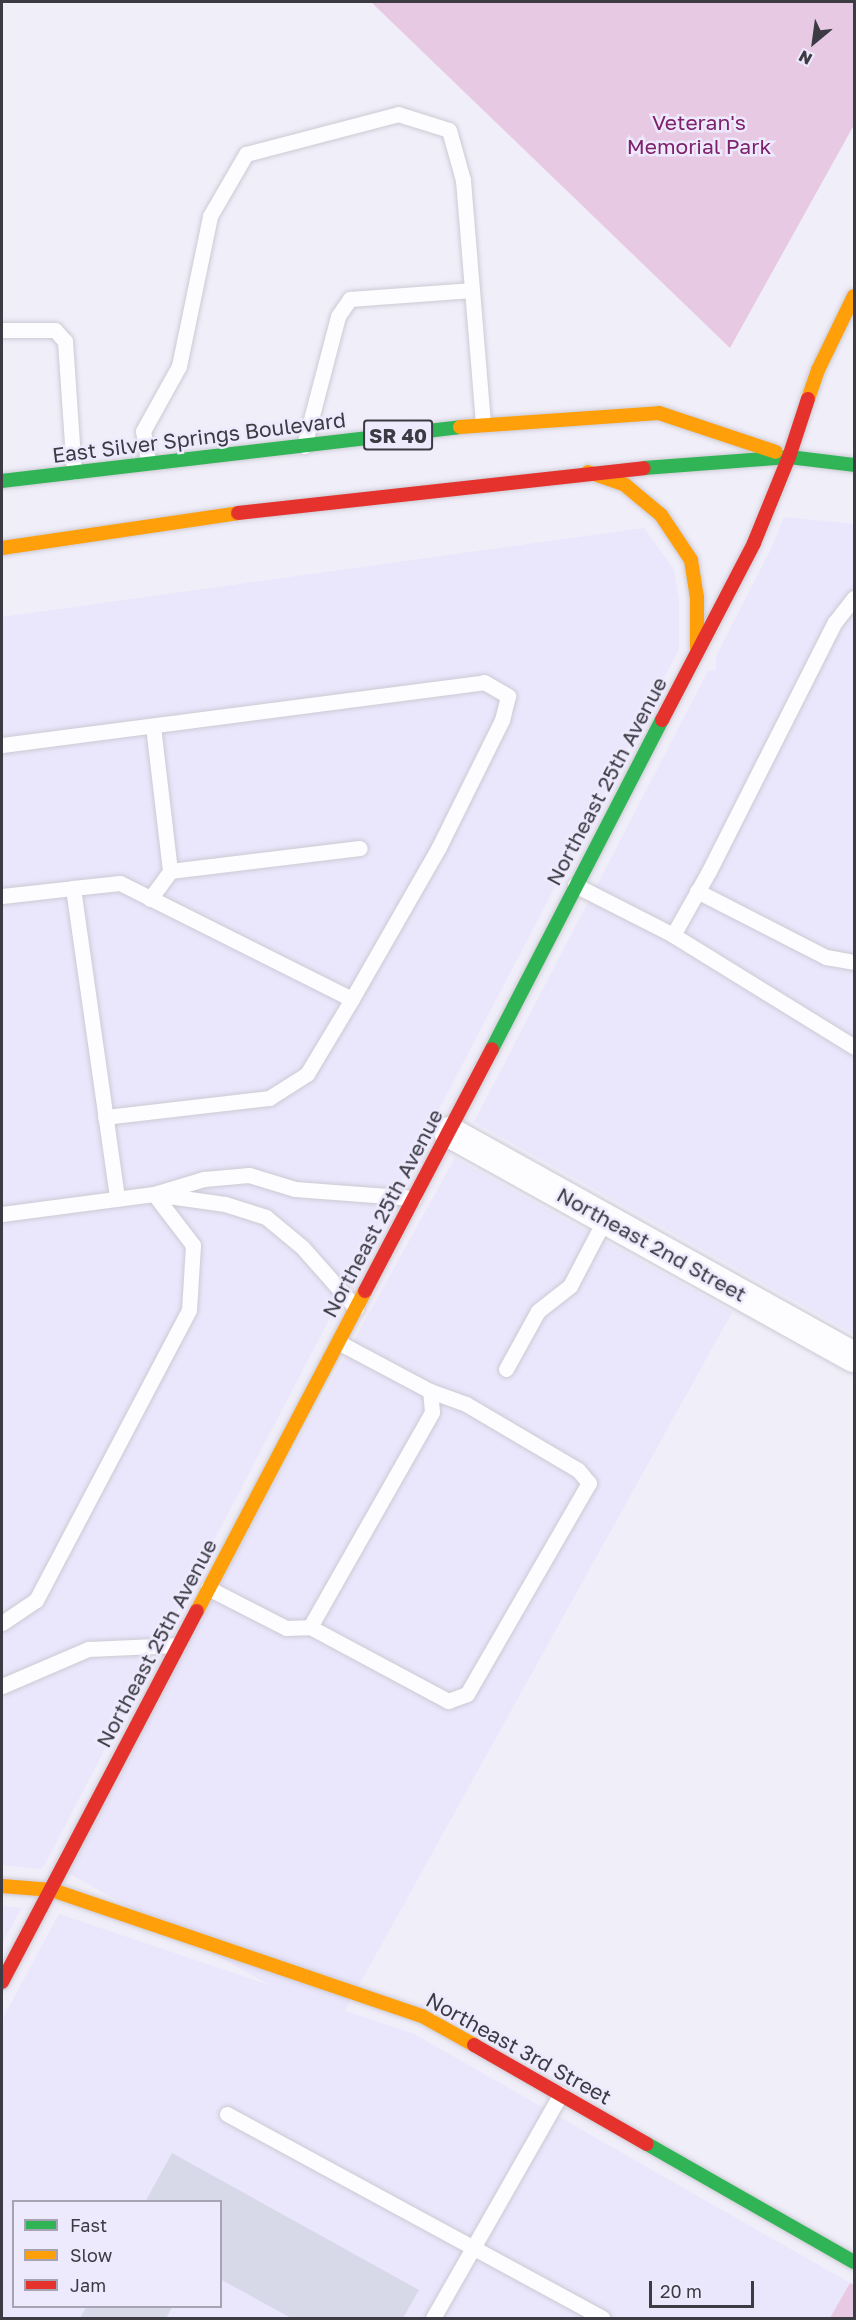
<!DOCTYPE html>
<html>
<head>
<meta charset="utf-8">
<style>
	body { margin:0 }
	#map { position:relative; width:856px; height:2320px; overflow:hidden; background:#f0eef9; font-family:"Golos Text",sans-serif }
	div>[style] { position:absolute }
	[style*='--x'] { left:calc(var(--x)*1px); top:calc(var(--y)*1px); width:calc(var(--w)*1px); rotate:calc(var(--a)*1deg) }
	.built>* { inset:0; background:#eae6fc; transform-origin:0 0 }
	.green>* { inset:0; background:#e8c9e3 }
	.building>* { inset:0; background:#d7d9e8 }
	.roads { filter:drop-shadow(0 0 2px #cccad3) drop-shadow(0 0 2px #cccad3) }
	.lane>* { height:15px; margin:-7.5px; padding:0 7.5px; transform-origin:7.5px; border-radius:7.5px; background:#fdfcfe }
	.street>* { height:30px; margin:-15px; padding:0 15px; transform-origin:15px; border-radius:15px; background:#fdfcfe }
	.fast>* { height:14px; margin:-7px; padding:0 7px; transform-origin:7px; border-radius:7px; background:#30b455 }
	.slow>* { height:14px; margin:-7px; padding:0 7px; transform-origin:7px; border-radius:7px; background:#ff9f0a }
	.jam>* { height:14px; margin:-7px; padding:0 7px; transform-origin:7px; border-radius:7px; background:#e5322d }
	span { translate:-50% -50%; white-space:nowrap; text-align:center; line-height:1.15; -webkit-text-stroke:5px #edeafd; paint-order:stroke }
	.shield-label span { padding:2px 4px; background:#edeafd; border:2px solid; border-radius:4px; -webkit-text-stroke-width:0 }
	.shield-label { font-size:20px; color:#3c3a43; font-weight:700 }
	.park-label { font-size:21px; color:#80216c }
	.street-label { font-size:21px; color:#3c3a43 }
	.frame { position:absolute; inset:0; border:3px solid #3c3a43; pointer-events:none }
	.legend { position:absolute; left:12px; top:2200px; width:210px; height:108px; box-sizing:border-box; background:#edeafd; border:2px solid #a6a4b3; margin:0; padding:8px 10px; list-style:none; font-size:18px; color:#3c3a43 }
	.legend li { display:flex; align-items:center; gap:12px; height:30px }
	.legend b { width:30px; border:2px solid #a6a4b3 }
	.north { position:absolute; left:784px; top:12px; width:60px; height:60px; -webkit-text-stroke:4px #edeafd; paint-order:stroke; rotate:209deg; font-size:16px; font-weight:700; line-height:24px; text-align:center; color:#3c3a43 }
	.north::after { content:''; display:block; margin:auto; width:21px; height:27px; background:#3c3a43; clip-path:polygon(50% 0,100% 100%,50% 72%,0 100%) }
	.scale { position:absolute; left:649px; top:2281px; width:105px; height:27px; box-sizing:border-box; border:3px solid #3c3a43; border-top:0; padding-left:8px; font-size:18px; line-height:21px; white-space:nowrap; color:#3c3a43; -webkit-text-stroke:4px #edeafd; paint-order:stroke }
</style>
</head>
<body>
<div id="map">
	<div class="built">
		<div style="clip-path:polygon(784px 517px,854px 524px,854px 1334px,474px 1122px,704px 679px,708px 671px,716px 670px,716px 656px,770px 551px)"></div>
		<div style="clip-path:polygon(644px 528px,674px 570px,679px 601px,679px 649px,44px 1866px,41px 1869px,2px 1865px,2px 617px)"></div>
		<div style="left:455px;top:1158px;width:317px;height:813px;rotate:29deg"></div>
		<div style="clip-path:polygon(2px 1906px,21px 1908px,2px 1944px)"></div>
		<div style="clip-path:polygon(evenodd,59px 1914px,414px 2034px,850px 2283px,830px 2318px,2px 2318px,2px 2020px,59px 1914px,14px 2202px,220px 2202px,220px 2306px,14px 2306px,14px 2202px)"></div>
	</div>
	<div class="green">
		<div style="clip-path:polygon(371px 2px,854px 2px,854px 125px,730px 348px)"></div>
		<div style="clip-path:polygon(850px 2283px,854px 2285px,854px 2318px,830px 2318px)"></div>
	</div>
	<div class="building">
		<div style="clip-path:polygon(172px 2153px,419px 2290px,403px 2318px,291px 2318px,220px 2279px,220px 2202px,145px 2202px)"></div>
		<div style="clip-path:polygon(87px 2306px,173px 2306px,166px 2318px,80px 2318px)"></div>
	</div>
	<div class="roads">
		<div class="lane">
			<div style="--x:2;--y:330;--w:53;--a:0"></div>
			<div style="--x:55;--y:330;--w:15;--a:48"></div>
			<div style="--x:65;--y:341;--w:131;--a:86.1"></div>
			<div style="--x:304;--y:446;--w:134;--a:-75.3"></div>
			<div style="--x:338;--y:316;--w:21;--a:-55"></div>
			<div style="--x:350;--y:299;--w:122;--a:-4.2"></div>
			<div style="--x:148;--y:462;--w:31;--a:-99"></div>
			<div style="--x:143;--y:431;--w:74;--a:-61"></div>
			<div style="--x:179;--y:366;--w:153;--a:-78.3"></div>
			<div style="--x:210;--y:216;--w:72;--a:-59.9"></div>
			<div style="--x:246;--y:154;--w:157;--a:-14.7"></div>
			<div style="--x:398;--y:114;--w:53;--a:17.4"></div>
			<div style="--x:449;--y:130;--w:52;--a:74.4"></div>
			<div style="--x:463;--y:180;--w:245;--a:85.3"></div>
			<div style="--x:153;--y:726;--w:146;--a:83.3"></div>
			<div style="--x:170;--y:871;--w:191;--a:-6.9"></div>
			<div style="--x:2;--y:745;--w:486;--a:-7.4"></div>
			<div style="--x:484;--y:682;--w:28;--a:30"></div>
			<div style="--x:508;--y:696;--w:25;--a:104"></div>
			<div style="--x:502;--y:720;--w:142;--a:116.4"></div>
			<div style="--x:439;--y:847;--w:175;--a:119.8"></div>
			<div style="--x:575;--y:885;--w:110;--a:27"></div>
			<div style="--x:673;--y:935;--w:73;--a:-60.6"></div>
			<div style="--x:709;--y:871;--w:279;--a:-63.2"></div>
			<div style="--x:835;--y:622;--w:31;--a:-52"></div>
			<div style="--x:73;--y:888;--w:47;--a:-6.1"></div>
			<div style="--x:120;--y:883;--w:259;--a:26.6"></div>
			<div style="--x:352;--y:999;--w:87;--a:121"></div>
			<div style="--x:307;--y:1074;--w:45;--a:147.7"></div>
			<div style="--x:269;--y:1098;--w:165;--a:173.4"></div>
			<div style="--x:697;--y:891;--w:145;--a:27.1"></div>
			<div style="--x:826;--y:957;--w:28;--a:10"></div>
			<div style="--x:2;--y:896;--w:71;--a:-6.4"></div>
			<div style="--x:73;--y:888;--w:314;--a:81.9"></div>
			<div style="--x:150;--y:899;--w:34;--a:-54"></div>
			<div style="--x:673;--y:935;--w:213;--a:31.7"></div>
			<div style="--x:2;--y:1214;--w:153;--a:-7.5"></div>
			<div style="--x:154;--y:1194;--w:64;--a:52.6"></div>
			<div style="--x:193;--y:1245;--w:65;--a:93.5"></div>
			<div style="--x:189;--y:1310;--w:328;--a:117.8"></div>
			<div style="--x:36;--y:1600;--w:41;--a:145.9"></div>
			<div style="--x:356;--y:1308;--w:81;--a:-131.5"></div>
			<div style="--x:302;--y:1247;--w:47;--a:-140.2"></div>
			<div style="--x:266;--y:1217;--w:43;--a:-162.4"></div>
			<div style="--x:225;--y:1204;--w:72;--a:-172"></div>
			<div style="--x:154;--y:1194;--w:52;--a:-16.7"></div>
			<div style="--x:204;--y:1179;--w:45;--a:-5.1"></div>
			<div style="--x:249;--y:1175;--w:48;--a:16.9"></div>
			<div style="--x:295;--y:1189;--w:119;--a:4.3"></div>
			<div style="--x:506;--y:1369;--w:66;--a:-61.1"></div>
			<div style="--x:538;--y:1311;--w:41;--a:-38"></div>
			<div style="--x:570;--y:1286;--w:76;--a:-62.4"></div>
			<div style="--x:208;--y:1588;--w:88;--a:27.1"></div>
			<div style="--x:286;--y:1628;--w:24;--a:-2"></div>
			<div style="--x:310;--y:1627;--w:247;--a:-60.4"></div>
			<div style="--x:432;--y:1412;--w:21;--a:-95"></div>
			<div style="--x:430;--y:1391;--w:104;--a:-152"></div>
			<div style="--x:310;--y:1627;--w:157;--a:28.2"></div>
			<div style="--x:448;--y:1701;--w:20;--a:-20"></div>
			<div style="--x:467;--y:1694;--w:244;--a:-60"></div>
			<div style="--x:589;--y:1483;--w:17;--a:-130"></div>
			<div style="--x:578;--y:1470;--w:130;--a:-149.5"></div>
			<div style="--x:466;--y:1404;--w:38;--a:-160"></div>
			<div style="--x:2;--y:1686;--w:94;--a:-23.3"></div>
			<div style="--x:88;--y:1649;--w:90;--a:-2.5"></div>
			<div style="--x:227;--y:2114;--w:427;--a:28.5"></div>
			<div style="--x:433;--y:2318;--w:258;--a:-60.3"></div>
		</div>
		<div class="street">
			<div style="--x:449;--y:1132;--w:463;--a:29.1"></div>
		</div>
		<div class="fast">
			<div style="--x:644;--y:468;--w:145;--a:-4.3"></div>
			<div style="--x:789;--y:457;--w:65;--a:7"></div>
			<div style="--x:2;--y:481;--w:461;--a:-6.7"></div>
			<div style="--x:492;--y:1049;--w:370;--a:-62.7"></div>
			<div style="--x:647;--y:2144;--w:238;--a:29.7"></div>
		</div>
		<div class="slow">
			<div style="--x:808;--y:399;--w:31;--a:-71"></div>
			<div style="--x:818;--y:370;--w:82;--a:-64.1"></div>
			<div style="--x:460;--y:427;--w:199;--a:-4"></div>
			<div style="--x:659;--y:413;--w:123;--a:18.4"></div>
			<div style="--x:588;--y:472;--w:39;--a:19"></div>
			<div style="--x:625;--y:485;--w:47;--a:39.8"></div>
			<div style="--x:661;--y:515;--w:54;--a:56.3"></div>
			<div style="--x:691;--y:560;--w:37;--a:81"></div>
			<div style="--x:697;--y:597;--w:51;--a:90"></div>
			<div style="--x:2;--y:548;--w:239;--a:-8.4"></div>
			<div style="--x:197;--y:1611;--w:361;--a:-62.3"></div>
			<div style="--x:2;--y:1886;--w:50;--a:4.6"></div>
			<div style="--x:52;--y:1890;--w:391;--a:18.8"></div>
			<div style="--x:422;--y:2016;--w:60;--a:29.1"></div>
		</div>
		<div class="jam">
			<div style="--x:238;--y:513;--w:408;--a:-6.3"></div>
			<div style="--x:662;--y:720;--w:199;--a:-62.5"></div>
			<div style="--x:754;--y:543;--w:93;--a:-67.9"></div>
			<div style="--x:789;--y:457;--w:61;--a:-71.9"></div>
			<div style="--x:365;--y:1291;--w:273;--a:-62.3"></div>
			<div style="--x:2;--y:1982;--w:419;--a:-62.3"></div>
			<div style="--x:474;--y:2045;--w:199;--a:29.8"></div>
		</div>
	</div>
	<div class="shield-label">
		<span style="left:398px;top:435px">SR 40</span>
	</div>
	<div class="park-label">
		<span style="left:699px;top:134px">Veteran's<br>Memorial Park</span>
	</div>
	<div class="street-label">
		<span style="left:199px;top:437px;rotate:-7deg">East Silver Springs Boulevard</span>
		<span style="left:606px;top:781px;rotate:-62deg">Northeast 25th Avenue</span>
		<span style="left:382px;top:1213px;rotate:-62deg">Northeast 25th Avenue</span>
		<span style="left:652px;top:1244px;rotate:29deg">Northeast 2nd Street</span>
		<span style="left:156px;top:1643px;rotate:-62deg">Northeast 25th Avenue</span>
		<span style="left:519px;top:2048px;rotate:29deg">Northeast 3rd Street</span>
	</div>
	<div class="frame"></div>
	<ul class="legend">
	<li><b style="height:8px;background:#30b455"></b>Fast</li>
	<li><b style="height:8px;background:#ff9f0a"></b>Slow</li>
	<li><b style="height:8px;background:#e5322d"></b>Jam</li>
	</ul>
	<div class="north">N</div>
	<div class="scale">20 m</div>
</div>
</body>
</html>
